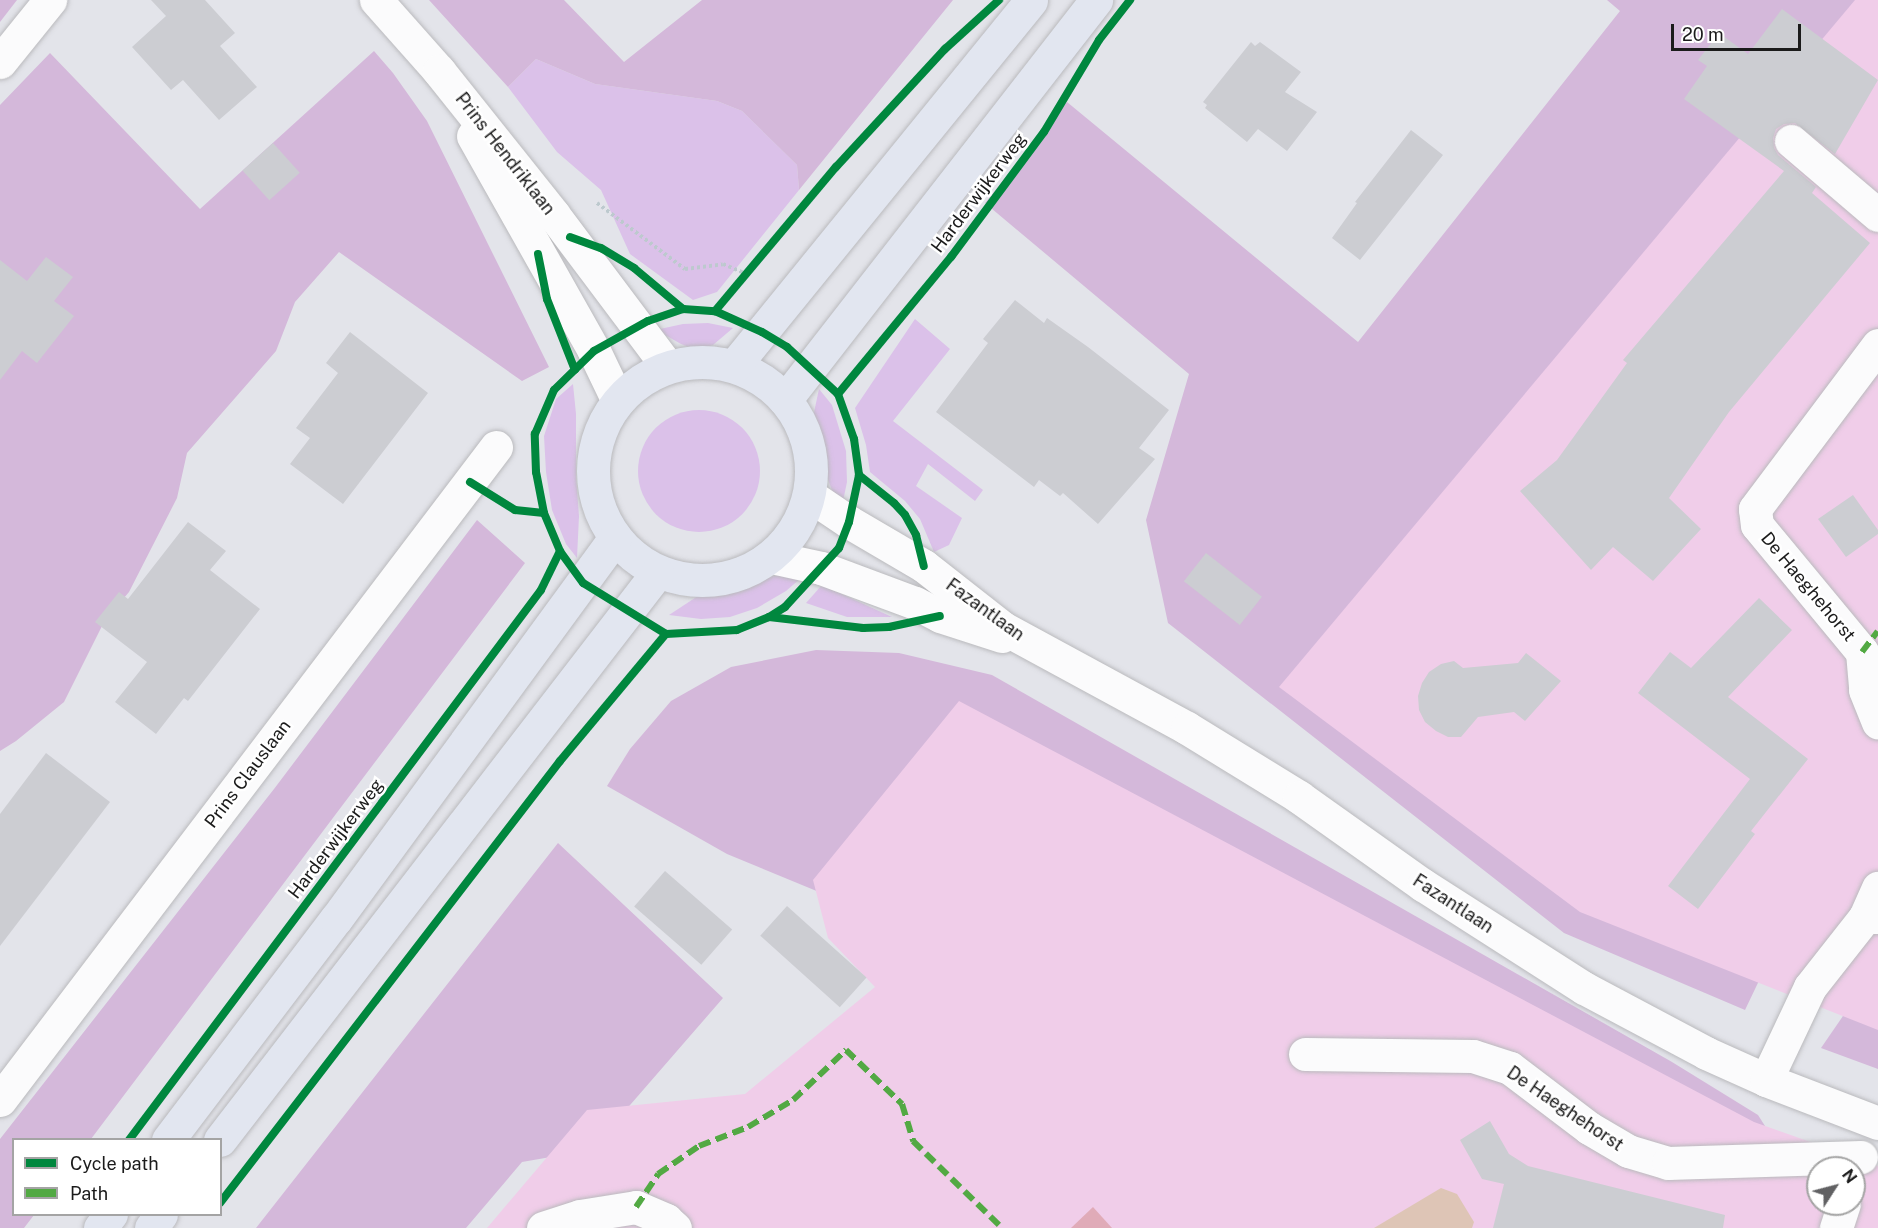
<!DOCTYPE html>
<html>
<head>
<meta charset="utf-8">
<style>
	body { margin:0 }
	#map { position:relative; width:1878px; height:1228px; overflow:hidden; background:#e3e4ea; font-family:"Public Sans",sans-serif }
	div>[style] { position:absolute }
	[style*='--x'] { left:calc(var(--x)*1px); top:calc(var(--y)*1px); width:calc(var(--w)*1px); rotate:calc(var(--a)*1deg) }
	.grass>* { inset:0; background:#dbc1e9 }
	.round { border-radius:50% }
	.forest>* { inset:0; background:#d4b8da }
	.park>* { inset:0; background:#f0cde9 }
	.pitch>* { inset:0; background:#e0abb8 }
	.water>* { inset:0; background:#dec5b6 }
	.building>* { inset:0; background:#cccdd2; transform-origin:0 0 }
	.path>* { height:4px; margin-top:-2px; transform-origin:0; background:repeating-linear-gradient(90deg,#bdc9ce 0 3px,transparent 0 6px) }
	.roads { filter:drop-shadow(0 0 2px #bababd) drop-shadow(0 0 2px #bababd) }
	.minor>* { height:33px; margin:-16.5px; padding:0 16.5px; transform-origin:16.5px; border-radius:16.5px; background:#fbfbfc }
	.major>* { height:33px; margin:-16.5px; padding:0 16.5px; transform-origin:16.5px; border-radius:16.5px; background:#e2e6f0 }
	.major>.ring { margin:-16.5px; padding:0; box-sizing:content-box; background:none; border:33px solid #e2e6f0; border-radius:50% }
	.quiet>* { height:6px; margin-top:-3px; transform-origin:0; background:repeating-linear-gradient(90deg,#52a943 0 12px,transparent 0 18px) }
	.cycleway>* { height:8px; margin:-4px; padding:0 4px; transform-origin:4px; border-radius:4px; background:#00873e }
	span { translate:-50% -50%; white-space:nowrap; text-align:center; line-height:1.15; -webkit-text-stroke:5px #fff; paint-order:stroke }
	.street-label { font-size:18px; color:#1b1b1b }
	.legend { position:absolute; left:12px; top:1138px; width:210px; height:78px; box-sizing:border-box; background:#fff; border:2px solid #a4a4a4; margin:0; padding:8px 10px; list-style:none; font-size:18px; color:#1b1b1b }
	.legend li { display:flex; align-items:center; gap:12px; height:30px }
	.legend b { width:30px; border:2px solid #a4a4a4 }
	.north { position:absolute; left:1806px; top:1156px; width:60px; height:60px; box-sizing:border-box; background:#fff; border:2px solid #a4a4a4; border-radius:50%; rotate:54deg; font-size:16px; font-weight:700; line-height:24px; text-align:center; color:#1b1b1b }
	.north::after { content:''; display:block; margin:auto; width:21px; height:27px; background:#616163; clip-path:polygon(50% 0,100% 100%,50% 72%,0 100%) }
	.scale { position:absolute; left:1671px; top:24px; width:130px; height:27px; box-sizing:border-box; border:3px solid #1b1b1b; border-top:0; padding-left:8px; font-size:18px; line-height:21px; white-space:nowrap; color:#1b1b1b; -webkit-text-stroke:4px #fff; paint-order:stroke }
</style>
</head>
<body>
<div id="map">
	<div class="grass">
		<div style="clip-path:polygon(536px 59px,595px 84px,717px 101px,742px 111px,797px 165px,799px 190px,717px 292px,693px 300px,630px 254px,601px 190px,557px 152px,508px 87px)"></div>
		<div style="clip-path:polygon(915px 319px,950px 349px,893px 421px,983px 490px,975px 501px,928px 464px,916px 486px,962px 518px,949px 545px,934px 552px,920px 519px,905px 501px,870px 472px,866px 445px,855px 408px)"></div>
		<div style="clip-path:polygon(708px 323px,733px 328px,713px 345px,697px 350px,681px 344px,665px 335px,660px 329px,683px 324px)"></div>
		<div style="clip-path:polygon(573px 384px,576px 414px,576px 477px,579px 516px,577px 558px,566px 544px,552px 510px,546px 472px,544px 436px,556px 399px)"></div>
		<div style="clip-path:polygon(819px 389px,832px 405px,846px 451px,847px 482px,843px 501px,833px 493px,814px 442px,813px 417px)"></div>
		<div class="round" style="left:638px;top:410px;width:122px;height:122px"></div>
		<div style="clip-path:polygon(785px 575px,801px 578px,786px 591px,757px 608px,730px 617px,701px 619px,669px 615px,707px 590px,764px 577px)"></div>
		<div style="clip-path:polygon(822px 585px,892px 617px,847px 617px,806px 603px)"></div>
	</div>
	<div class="forest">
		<div style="clip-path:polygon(0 0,17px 0,0 22px)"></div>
		<div style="clip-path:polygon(429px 0,564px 0,624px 62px,702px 0,953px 0,799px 190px,797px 165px,742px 111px,717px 101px,595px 84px,536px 59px,508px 87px)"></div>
		<div style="clip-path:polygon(1607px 0,1878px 0,1789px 918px,1745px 1010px,1564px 933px,1168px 623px,1146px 520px,1189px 374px,985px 203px,1067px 102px,1358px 342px,1620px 11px)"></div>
		<div style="clip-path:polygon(374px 51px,393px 73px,427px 121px,549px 367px,522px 381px,339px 252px,295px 302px,276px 351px,187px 453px,177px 498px,129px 592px,105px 620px,64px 702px,16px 741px,0 751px,0 105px,50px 53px,200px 209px)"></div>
		<div style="clip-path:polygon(477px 520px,525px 563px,91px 1139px,14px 1140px,14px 1214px,34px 1215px,24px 1228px,0 1228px,0 1139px,274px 789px)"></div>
		<div style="clip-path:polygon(816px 650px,899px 653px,992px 675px,1672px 1062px,1758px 1115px,1765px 1126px,1751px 1138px,819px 892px,727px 854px,607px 786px,630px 749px,671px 701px,731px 667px)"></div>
		<div style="clip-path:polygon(558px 843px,723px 998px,591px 1150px,522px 1162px,466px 1228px,256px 1228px)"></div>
		<div style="clip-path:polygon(1878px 965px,1878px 1069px,1821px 1048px)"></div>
	</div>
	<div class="park">
		<div style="clip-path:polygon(1855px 0,1878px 0,1878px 1030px,1580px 912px,1279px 687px)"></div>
		<div style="clip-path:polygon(evenodd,959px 701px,1754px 1122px,1878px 1166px,1878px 1228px,487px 1228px,587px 1110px,745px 1094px,875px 987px,828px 938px,813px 880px,959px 701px,1818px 1168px,1854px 1168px,1854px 1204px,1818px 1204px,1818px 1168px)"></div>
	</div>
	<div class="pitch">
		<div style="clip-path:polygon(1093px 1207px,1112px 1228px,1071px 1228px)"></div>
	</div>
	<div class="water">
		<div style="clip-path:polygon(1441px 1188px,1457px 1194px,1474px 1222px,1472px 1228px,1374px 1228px)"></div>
	</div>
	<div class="building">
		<div style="clip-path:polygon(151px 0,205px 0,235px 33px,220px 46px,257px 87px,219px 120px,183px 80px,171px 90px,132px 47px,166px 16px)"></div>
		<div style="clip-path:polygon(1782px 9px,1878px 80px,1835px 154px,1795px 123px,1784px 124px,1776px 129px,1773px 138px,1774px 148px,1778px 155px,1816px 187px,1812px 193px,1870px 243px,1729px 412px,1669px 498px,1701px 529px,1653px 581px,1613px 547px,1591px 570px,1520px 491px,1557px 460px,1627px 363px,1623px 360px,1784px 171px,1684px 99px,1707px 66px,1698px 60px,1719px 33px,1748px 54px)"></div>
		<div style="clip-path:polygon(1251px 42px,1255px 46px,1260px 42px,1301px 72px,1285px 92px,1317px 112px,1287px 151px,1258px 129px,1247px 142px,1205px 108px,1207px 105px,1203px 102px)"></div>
		<div style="clip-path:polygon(1411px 130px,1443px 155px,1360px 260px,1332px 238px,1357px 203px,1355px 202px)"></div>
		<div style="left:273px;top:143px;width:40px;height:41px;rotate:48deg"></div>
		<div style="clip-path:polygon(46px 257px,73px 277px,54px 301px,74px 316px,37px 363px,22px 351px,0 380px,0 260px,27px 281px)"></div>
		<div style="clip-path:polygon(1015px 300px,1044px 323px,1047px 318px,1088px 347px,1169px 410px,1139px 448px,1155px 459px,1098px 524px,1063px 493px,1060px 496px,1039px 480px,1034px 487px,936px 412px,988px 343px,983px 339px)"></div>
		<div style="clip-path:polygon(350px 332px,428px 393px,343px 504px,290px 464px,310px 438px,296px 428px,338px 373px,326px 363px)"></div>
		<div style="clip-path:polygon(1853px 495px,1878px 530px,1878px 534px,1846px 557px,1818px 519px)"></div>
		<div style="clip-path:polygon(188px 522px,226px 551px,210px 570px,260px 609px,188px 701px,184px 698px,156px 734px,115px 702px,147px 662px,95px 622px,119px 592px,128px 599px)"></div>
		<div style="left:1206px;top:553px;width:71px;height:36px;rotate:38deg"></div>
		<div style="clip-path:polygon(1759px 598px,1792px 630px,1728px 697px,1808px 759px,1751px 831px,1755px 834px,1698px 909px,1668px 886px,1750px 779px,1638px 693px,1670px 652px,1691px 668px)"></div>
		<div style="clip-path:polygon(1526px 653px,1561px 681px,1525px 721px,1514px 712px,1478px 717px,1461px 737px,1448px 737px,1436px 731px,1425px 722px,1419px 710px,1418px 696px,1422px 683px,1429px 672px,1441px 664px,1454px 661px,1463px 668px,1518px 663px)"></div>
		<div style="clip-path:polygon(46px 753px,110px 802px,0 946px,0 814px)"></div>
		<div style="left:665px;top:871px;width:89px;height:47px;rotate:41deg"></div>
		<div style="left:787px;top:906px;width:107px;height:40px;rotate:42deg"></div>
		<div style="clip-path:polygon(1490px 1121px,1509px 1154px,1528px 1166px,1725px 1215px,1723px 1228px,1493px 1228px,1504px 1184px,1482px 1179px,1460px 1140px)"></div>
	</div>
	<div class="path">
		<div style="--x:597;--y:203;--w:110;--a:36.9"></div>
		<div style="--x:685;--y:269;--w:38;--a:-7"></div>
		<div style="--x:723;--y:264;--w:25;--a:23"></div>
	</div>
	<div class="roads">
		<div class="minor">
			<div style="--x:376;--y:0;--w:95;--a:48.4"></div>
			<div style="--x:439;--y:71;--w:183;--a:51.4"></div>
			<div style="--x:553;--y:214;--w:191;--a:53.1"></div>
			<div style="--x:0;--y:62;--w:80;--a:-51.1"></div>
			<div style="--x:473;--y:136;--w:247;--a:60.6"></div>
			<div style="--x:594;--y:351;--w:55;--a:64.4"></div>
			<div style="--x:1791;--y:141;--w:114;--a:40.4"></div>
			<div style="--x:1878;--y:345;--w:205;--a:126.9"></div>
			<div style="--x:1755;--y:509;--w:16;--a:83"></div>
			<div style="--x:1757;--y:525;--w:165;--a:50.4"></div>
			<div style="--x:1862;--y:652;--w:38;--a:85"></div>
			<div style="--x:1865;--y:690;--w:35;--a:68"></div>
			<div style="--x:809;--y:495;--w:48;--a:34"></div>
			<div style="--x:849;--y:522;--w:87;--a:30.4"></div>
			<div style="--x:924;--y:566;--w:100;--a:38.1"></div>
			<div style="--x:1003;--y:628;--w:209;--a:28.5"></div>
			<div style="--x:1187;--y:728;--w:132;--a:31.6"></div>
			<div style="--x:1299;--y:797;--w:152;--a:35.4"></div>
			<div style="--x:1423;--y:885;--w:191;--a:32.6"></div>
			<div style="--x:1584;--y:988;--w:138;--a:28"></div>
			<div style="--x:1706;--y:1053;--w:66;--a:24.2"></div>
			<div style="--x:1766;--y:1080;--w:120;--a:21"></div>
			<div style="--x:771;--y:557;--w:51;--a:12.4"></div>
			<div style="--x:821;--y:568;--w:100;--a:20.4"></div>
			<div style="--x:915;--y:603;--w:28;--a:27"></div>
			<div style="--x:940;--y:616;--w:65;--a:17.9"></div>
			<div style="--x:1865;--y:917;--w:32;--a:-66"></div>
			<div style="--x:1305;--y:1054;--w:168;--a:0.7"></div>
			<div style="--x:1473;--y:1056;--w:39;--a:18"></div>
			<div style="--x:1510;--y:1068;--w:99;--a:37.2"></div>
			<div style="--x:1589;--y:1128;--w:45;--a:30.5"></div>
			<div style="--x:1628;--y:1151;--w:42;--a:16.7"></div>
			<div style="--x:1668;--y:1163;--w:193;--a:-1.8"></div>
			<div style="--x:1766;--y:1080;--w:103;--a:-64.7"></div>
			<div style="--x:1810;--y:987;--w:89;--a:-51.8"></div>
			<div style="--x:1865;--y:917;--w:13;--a:0"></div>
			<div style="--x:0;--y:1100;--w:820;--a:-52.78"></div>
			<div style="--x:543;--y:1228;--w:39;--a:-18"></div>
			<div style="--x:580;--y:1216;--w:57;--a:-9.1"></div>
			<div style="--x:636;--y:1207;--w:33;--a:23"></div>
			<div style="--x:666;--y:1220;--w:12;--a:42"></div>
			<div style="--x:1836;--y:1228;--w:25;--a:-72"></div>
		</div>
		<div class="major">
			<div class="ring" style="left:593px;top:362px;width:185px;height:185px"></div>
			<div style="--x:734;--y:366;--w:471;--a:-50.9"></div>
			<div style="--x:785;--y:400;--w:507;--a:-52.13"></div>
			<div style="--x:168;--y:1140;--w:278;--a:-52.8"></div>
			<div style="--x:336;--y:919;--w:472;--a:-53.8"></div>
			<div style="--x:220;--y:1140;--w:716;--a:-52.38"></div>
			<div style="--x:100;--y:1228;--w:18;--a:-52"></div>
			<div style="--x:151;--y:1228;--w:17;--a:-54"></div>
		</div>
	</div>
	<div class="quiet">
		<div style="--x:1862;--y:652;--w:26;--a:-53"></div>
		<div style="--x:636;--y:1207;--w:40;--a:-56"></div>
		<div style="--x:658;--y:1174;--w:50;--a:-34.3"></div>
		<div style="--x:699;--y:1146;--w:53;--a:-21.2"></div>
		<div style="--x:748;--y:1127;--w:52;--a:-31"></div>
		<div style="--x:793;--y:1100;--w:73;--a:-43.3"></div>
		<div style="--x:846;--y:1050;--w:78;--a:44"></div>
		<div style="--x:902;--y:1104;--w:39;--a:73"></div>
		<div style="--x:913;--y:1141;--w:124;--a:44.3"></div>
	</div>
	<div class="cycleway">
		<div style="--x:570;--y:237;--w:33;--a:20"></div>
		<div style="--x:601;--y:248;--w:39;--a:31"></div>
		<div style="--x:634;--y:268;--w:64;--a:39.9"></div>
		<div style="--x:538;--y:254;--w:46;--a:78.7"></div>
		<div style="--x:547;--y:299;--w:76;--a:68.5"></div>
		<div style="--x:683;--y:309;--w:32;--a:4"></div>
		<div style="--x:715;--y:311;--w:51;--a:24.1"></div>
		<div style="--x:762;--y:332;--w:29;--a:31"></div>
		<div style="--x:787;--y:347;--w:69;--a:42.7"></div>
		<div style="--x:838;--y:394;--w:48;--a:70.4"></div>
		<div style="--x:854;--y:439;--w:36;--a:82"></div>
		<div style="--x:859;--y:475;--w:48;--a:102"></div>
		<div style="--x:849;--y:522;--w:28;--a:111"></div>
		<div style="--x:839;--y:548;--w:80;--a:132.5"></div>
		<div style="--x:785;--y:607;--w:19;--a:148"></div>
		<div style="--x:769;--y:617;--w:35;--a:158"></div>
		<div style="--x:737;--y:630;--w:71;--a:176.8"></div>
		<div style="--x:666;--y:634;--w:97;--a:-148.4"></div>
		<div style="--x:583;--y:583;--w:39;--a:-126"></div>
		<div style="--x:560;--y:551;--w:41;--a:-112.8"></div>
		<div style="--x:544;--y:513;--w:42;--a:-101"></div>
		<div style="--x:536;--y:472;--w:38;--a:-92"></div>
		<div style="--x:535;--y:434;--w:48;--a:-66.6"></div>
		<div style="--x:554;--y:390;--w:56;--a:-44.3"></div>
		<div style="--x:594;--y:351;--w:62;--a:-29.1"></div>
		<div style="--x:648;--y:321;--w:37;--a:-19"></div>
		<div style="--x:715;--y:311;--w:188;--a:-50"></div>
		<div style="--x:836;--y:167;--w:161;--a:-47.3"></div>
		<div style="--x:945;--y:49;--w:73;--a:-42.2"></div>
		<div style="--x:838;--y:394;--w:178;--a:-50.5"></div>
		<div style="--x:951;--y:257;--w:156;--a:-53.4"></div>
		<div style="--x:1044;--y:132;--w:107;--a:-59.1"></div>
		<div style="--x:1099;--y:40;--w:51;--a:-52.2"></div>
		<div style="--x:859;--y:475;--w:45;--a:38.7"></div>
		<div style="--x:894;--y:503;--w:16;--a:47"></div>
		<div style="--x:905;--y:515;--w:23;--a:61"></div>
		<div style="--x:916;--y:535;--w:32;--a:76"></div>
		<div style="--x:470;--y:482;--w:53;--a:31.9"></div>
		<div style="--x:515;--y:510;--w:29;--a:6"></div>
		<div style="--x:769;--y:617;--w:95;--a:6.7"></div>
		<div style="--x:863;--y:628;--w:26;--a:-2"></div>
		<div style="--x:889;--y:627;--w:52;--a:-12.2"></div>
		<div style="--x:129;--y:1140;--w:687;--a:-53.16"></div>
		<div style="--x:541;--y:590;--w:43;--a:-64"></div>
		<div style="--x:220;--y:1203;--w:558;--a:-52.43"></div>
		<div style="--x:560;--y:761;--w:165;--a:-50.2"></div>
	</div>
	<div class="street-label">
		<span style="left:505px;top:154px;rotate:52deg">Prins Hendriklaan</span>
		<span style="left:979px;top:193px;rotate:-53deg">Harderwijkerweg</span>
		<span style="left:1808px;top:587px;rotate:50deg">De Haeghehorst</span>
		<span style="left:985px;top:610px;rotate:36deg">Fazantlaan</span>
		<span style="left:248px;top:774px;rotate:-53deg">Prins Clauslaan</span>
		<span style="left:336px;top:839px;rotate:-53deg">Harderwijkerweg</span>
		<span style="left:1453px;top:904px;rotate:33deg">Fazantlaan</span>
		<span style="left:1565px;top:1109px;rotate:34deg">De Haeghehorst</span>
	</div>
	<ul class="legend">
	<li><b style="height:8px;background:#00873e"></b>Cycle path</li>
	<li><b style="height:8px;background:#52a943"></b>Path</li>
	</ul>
	<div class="north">N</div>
	<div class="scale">20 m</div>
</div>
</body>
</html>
